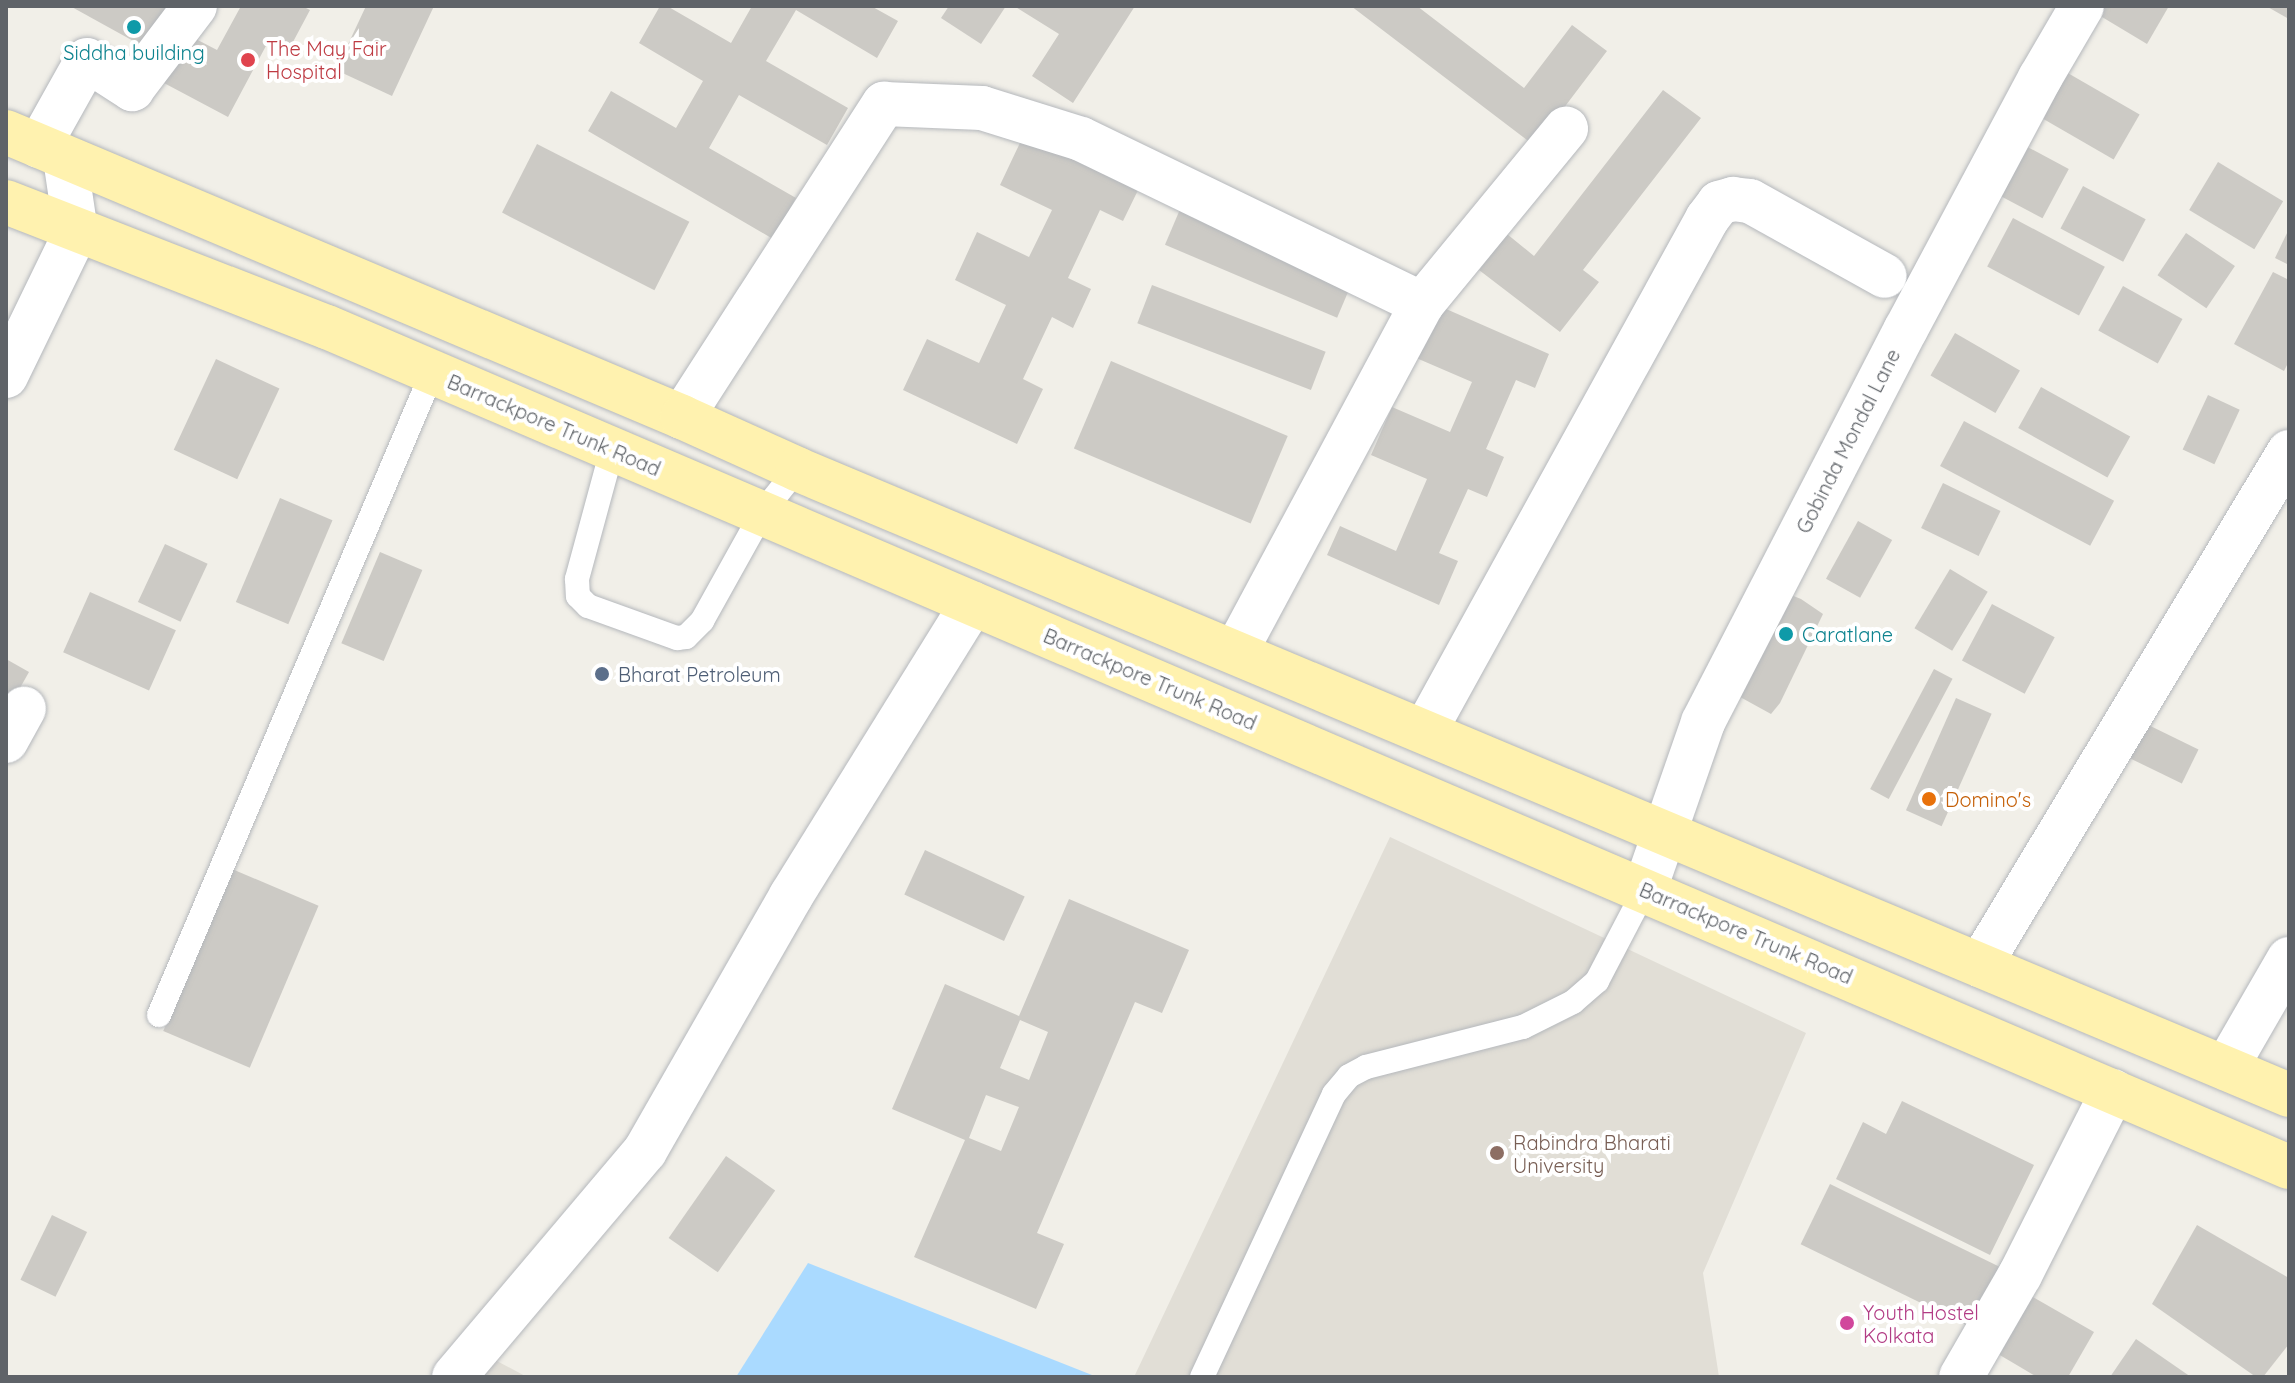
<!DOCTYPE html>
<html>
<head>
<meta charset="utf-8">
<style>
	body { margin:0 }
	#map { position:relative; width:2295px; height:1383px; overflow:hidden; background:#f1efe8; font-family:Quicksand,sans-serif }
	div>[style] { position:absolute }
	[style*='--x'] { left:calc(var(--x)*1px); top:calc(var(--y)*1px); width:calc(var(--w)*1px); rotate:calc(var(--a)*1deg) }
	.education>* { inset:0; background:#e1ded6 }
	.water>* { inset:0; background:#aadaff }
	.building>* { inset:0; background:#cccac5; transform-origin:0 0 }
	.roads { filter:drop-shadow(0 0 2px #b5b8bc) drop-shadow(0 0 2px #b5b8bc) }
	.lane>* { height:24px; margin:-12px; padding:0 12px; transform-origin:12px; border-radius:12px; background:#fff }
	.street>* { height:44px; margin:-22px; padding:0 22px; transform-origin:22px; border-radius:22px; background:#fff }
	.secondary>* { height:44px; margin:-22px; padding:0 22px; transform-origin:22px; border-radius:22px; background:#fff }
	.primary>* { height:44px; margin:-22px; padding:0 22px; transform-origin:22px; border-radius:22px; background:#fff2af }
	.dots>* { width:22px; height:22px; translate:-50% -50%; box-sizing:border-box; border:4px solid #fff; border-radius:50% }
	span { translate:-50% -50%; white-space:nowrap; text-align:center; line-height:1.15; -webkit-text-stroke:8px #fff; paint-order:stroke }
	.health-label { font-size:20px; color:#be3a42 }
	.left { translate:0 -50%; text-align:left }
	.culture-label { font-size:20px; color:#0d838f }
	.street-label { font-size:20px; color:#5f6368 }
	.service-label { font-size:20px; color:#4e5e75 }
	.food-label { font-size:20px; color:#c56008 }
	.education-label { font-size:20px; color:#785e54 }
	.hotel-label { font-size:20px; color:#b23c85 }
	.frame { position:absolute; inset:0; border:8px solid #5f6368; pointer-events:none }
</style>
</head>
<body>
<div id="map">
	<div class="education">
		<div style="clip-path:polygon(1390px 837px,1806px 1033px,1703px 1273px,1719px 1377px,1134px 1377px)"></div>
		<div style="clip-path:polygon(484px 1354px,527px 1377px,471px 1377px)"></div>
	</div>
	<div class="water">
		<div style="clip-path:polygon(808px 1263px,1092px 1375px,1093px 1377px,736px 1377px)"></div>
	</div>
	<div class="building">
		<div style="clip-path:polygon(70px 6px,174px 6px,146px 48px)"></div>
		<div style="clip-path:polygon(241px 6px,302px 6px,310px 10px,286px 55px,267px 44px,228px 117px,164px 83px,190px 36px,217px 50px)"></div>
		<div style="clip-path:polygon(366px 6px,434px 6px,392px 96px,336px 70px)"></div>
		<div style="clip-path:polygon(660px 6px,667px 6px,731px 43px,752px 6px,871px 6px,898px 21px,877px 58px,796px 10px,766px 61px,848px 108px,827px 145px,739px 95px,709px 148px,796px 198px,773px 239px,588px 131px,611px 91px,676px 128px,703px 81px,639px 43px)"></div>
		<div style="clip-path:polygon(949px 6px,1006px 6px,981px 44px,941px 18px)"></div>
		<div style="clip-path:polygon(1014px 6px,1135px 6px,1073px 103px,1032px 76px,1059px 34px)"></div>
		<div style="clip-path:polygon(1351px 6px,1417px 6px,1524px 88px,1572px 25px,1607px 51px,1535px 146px)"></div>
		<div style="clip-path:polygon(2102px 6px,2169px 6px,2147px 44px,2097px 14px)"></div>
		<div style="clip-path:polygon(2266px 6px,2289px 6px,2289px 19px)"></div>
		<div style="left:2066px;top:72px;width:85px;height:52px;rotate:30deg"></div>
		<div style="clip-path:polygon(1663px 90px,1701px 118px,1583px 270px,1599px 282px,1560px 332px,1479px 270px,1507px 234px,1534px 256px)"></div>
		<div style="clip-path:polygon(1028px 126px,1143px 180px,1123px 221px,1100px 210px,1068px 278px,1091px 289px,1073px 328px,1052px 317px,1023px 379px,1043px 389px,1017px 444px,903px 390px,927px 339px,979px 363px,1006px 305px,955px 280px,977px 232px,1029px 257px,1052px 210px,1000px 185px)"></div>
		<div style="left:537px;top:144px;width:171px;height:77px;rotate:27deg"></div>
		<div style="left:2022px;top:144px;width:53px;height:56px;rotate:28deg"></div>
		<div style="left:2218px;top:162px;width:76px;height:56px;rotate:31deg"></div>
		<div style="left:2083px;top:186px;width:71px;height:48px;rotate:28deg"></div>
		<div style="left:1181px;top:207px;width:187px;height:41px;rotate:23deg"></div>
		<div style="left:2013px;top:218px;width:104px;height:55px;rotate:28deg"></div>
		<div style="clip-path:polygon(2289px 229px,2289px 265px,2275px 258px)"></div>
		<div style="left:2186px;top:233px;width:59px;height:51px;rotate:34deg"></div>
		<div style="clip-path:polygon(2273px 272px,2289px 280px,2289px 361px,2284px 371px,2234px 344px)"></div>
		<div style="left:1152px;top:285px;width:186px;height:41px;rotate:21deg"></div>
		<div style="left:2123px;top:286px;width:68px;height:51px;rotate:29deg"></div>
		<div style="clip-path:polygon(1437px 305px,1549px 354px,1535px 388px,1516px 380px,1486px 449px,1504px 457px,1487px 497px,1468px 489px,1439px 553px,1458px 561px,1439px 605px,1327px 555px,1340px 526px,1396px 551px,1427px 479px,1371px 455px,1392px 407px,1450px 432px,1472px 382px,1414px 357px)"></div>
		<div style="left:1955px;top:333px;width:75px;height:49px;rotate:30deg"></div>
		<div style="left:216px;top:359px;width:70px;height:100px;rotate:25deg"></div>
		<div style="left:1111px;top:361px;width:192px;height:95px;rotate:23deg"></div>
		<div style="left:2041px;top:387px;width:102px;height:47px;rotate:29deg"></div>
		<div style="left:2208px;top:395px;width:35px;height:60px;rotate:25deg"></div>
		<div style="left:1964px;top:421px;width:170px;height:51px;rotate:28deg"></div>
		<div style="left:1943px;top:483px;width:64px;height:50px;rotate:26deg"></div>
		<div style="left:280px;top:498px;width:57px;height:113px;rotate:23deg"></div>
		<div style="left:1858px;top:521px;width:39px;height:66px;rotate:29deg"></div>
		<div style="left:165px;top:544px;width:47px;height:64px;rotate:25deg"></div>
		<div style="left:380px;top:552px;width:46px;height:99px;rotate:23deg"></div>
		<div style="left:1950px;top:569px;width:44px;height:69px;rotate:31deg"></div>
		<div style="clip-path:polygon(1781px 591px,1801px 599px,1823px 614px,1780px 703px,1771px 714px,1731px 692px)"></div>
		<div style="left:90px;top:592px;width:94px;height:66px;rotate:24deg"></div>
		<div style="left:1992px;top:604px;width:71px;height:64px;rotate:28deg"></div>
		<div style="clip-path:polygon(6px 659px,29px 672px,6px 713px)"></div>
		<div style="left:1934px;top:669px;width:21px;height:136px;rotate:28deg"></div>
		<div style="left:1956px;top:698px;width:39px;height:123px;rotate:24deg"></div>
		<div style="left:2132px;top:717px;width:74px;height:38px;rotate:26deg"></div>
		<div style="left:925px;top:850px;width:110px;height:49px;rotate:25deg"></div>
		<div style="left:232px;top:869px;width:94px;height:176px;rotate:23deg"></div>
		<div style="clip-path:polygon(evenodd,1069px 899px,1189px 950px,1162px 1013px,1135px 1002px,1037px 1233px,1064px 1244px,1036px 1309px,914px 1257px,965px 1140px,892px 1109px,945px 984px,1019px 1016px,1069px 899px,1020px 1020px,1048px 1032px,1029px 1080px,1000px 1068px,1020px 1020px,1069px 899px,986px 1095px,1019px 1107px,1001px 1151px,969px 1138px,986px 1095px)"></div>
		<div style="clip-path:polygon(1902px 1101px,2034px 1165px,1990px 1255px,1836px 1179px,1863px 1122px,1886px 1134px)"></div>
		<div style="left:726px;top:1156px;width:60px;height:100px;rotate:35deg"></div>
		<div style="left:1830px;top:1184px;width:188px;height:67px;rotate:26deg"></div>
		<div style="left:52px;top:1215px;width:39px;height:72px;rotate:26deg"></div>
		<div style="clip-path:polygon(2197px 1225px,2289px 1278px,2289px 1344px,2263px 1377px,2256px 1377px,2152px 1304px)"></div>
		<div style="clip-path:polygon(2026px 1293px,2094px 1332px,2068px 1377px,2037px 1377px,1993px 1351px)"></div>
		<div style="clip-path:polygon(2136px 1339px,2191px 1377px,2110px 1377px)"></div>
	</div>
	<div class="roads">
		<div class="lane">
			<div style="--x:612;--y:450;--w:134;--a:105.2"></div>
			<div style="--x:577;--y:579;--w:17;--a:87"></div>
			<div style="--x:578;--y:596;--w:14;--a:45"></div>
			<div style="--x:588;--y:606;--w:95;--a:19.8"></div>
			<div style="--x:677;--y:638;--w:9;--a:-6"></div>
			<div style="--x:686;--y:637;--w:23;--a:-45"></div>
			<div style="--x:702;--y:621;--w:124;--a:-60.9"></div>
			<div style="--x:762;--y:513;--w:56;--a:-51.5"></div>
			<div style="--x:159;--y:1015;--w:698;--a:-66.96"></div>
			<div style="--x:1202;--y:1377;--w:312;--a:-65"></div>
			<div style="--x:1334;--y:1094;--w:23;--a:-50"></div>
			<div style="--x:1349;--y:1076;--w:19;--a:-28"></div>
			<div style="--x:1366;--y:1067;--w:162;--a:-14.3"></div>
			<div style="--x:1523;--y:1027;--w:56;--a:-26.6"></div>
			<div style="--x:1573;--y:1002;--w:32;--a:-41"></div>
			<div style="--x:1597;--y:981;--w:104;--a:-62.4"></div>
		</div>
		<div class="street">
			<div style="--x:39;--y:146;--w:98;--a:-60.8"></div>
			<div style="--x:87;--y:60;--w:54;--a:32.8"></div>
			<div style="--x:132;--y:89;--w:104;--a:-52.8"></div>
			<div style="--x:6;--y:376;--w:160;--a:-64.1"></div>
			<div style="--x:76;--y:232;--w:75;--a:-98.5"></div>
			<div style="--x:682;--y:417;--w:373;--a:-57.2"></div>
			<div style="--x:884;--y:104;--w:98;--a:2.3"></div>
			<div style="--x:982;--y:108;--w:104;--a:17.4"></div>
			<div style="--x:1081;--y:139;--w:379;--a:25.8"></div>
			<div style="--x:1236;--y:651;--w:394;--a:-61.8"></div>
			<div style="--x:1422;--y:304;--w:227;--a:-50.6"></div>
			<div style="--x:1425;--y:731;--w:585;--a:-61.15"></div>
			<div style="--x:1707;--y:219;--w:20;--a:-53"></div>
			<div style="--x:1719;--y:203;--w:15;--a:-16"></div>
			<div style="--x:1733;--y:199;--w:17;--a:7"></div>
			<div style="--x:1750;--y:201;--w:154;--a:29.1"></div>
			<div style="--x:6;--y:741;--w:37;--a:-61"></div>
			<div style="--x:1645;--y:889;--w:177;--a:-70.8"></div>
			<div style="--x:1703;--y:722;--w:442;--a:-62.7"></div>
			<div style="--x:1906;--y:329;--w:285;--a:-61.9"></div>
			<div style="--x:2040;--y:78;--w:83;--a:-59.7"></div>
			<div style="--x:1980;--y:965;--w:599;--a:-58.94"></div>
			<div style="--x:2226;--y:1068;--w:126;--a:-60"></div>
			<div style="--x:1961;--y:1377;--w:118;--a:-60"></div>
			<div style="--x:2020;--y:1275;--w:206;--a:-63.2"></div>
		</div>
		<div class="secondary">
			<div style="--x:454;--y:1377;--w:296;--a:-49.8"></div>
			<div style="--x:645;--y:1151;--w:294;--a:-60.2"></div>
			<div style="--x:791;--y:896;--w:344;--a:-58.2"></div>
		</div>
		<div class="primary">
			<div style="--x:6;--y:132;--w:734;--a:22.86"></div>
			<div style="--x:682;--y:417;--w:126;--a:24.3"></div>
			<div style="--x:797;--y:469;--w:1618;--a:22.76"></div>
			<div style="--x:6;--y:202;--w:344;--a:21.3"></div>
			<div style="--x:327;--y:327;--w:2134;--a:23.18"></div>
		</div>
	</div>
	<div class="dots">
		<div style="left:134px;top:27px;background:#0f9aa8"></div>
		<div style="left:248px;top:60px;background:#e0444e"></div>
		<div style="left:1786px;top:634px;background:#0f9aa8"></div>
		<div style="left:602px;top:674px;background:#5c6f8a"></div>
		<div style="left:1929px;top:799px;background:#e8710a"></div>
		<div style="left:1497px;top:1153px;background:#8d6e63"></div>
		<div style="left:1847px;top:1323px;background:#d1479c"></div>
	</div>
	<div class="health-label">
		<span class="left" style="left:266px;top:60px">The May Fair<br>Hospital</span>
	</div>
	<div class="culture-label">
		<span style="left:134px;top:52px">Siddha building</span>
		<span class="left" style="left:1802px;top:634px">Caratlane</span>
	</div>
	<div class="street-label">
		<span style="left:554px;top:425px;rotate:23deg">Barrackpore Trunk Road</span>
		<span style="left:1848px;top:441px;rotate:-63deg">Gobinda Mondal Lane</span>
		<span style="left:1150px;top:679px;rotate:23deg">Barrackpore Trunk Road</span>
		<span style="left:1746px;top:933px;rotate:23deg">Barrackpore Trunk Road</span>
	</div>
	<div class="service-label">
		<span class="left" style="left:618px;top:674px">Bharat Petroleum</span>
	</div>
	<div class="food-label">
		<span class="left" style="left:1945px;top:799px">Domino's</span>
	</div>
	<div class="education-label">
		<span class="left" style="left:1513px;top:1154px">Rabindra Bharati<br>University</span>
	</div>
	<div class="hotel-label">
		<span class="left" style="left:1863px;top:1324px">Youth Hostel<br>Kolkata</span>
	</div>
	<div class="frame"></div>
</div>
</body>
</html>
